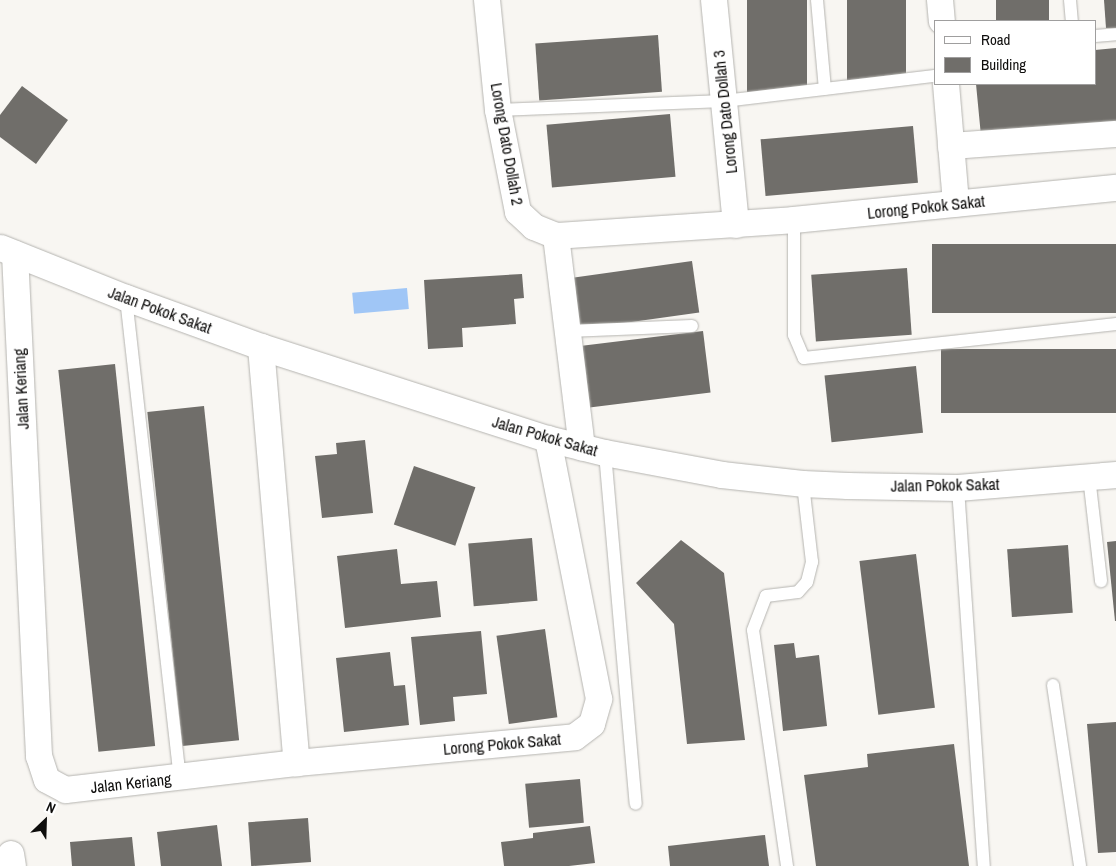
<!DOCTYPE html>
<html>
<head>
<meta charset="utf-8">
<style>
	body { margin:0 }
	#map { position:relative; width:1116px; height:866px; overflow:hidden; background:#f8f6f2; font-family:"Archivo Narrow",sans-serif }
	div>[style] { position:absolute }
	[style*='--x'] { left:calc(var(--x)*1px); top:calc(var(--y)*1px); width:calc(var(--w)*1px); rotate:calc(var(--a)*1deg) }
	.water>* { inset:0; background:#a0c6f6; transform-origin:0 0 }
	.building>* { inset:0; background:#706e6a; transform-origin:0 0 }
	.roads { filter:drop-shadow(0 0 1px #b5b4b0) drop-shadow(0 0 1px #b5b4b0) }
	.service>* { height:12px; margin:-6px; padding:0 6px; transform-origin:6px; border-radius:6px; background:#fff }
	.minor>* { height:26px; margin:-13px; padding:0 13px; transform-origin:13px; border-radius:13px; background:#fff }
	span { translate:-50% -50%; white-space:nowrap; text-align:center; line-height:1.15; -webkit-text-stroke:4.5px #fff; paint-order:stroke }
	.street-label { font-size:16px; color:#0e0d0c }
	.legend { position:absolute; left:934px; top:20px; width:162px; height:65px; box-sizing:border-box; background:#fff; border:1px solid #9f9e9e; margin:0; padding:6px 9px; list-style:none; font-size:15px; color:#0e0d0c }
	.legend li { display:flex; align-items:center; gap:10px; height:25px }
	.legend b { width:25px; border:1px solid #9f9e9e }
	.north { position:absolute; left:20px; top:796px; width:50px; height:50px; -webkit-text-stroke:4px #fff; paint-order:stroke; rotate:24deg; font-size:14px; font-weight:700; line-height:20px; text-align:center; color:#0e0d0c }
	.north::after { content:''; display:block; margin:auto; width:18px; height:22px; background:#0e0d0c; clip-path:polygon(50% 0,100% 100%,50% 72%,0 100%) }
</style>
</head>
<body>
<div id="map">
	<div class="water">
		<div style="left:407px;top:288px;width:21px;height:55px;rotate:85deg"></div>
	</div>
	<div class="building">
		<div style="left:747px;top:0;width:60px;height:92px"></div>
		<div style="left:847px;top:0;width:59px;height:84px"></div>
		<div style="left:996px;top:0;width:53px;height:21px"></div>
		<div style="clip-path:polygon(1104px 0,1116px 0,1116px 28px,1106px 28px)"></div>
		<div style="left:658px;top:35px;width:57px;height:123px;rotate:86deg"></div>
		<div style="clip-path:polygon(1116px 48px,1116px 125px,981px 136px,976px 84px,1095px 84px,1095px 50px)"></div>
		<div style="clip-path:polygon(22px 86px,68px 120px,36px 164px,0 137px,0 115px)"></div>
		<div style="left:670px;top:114px;width:63px;height:124px;rotate:85deg"></div>
		<div style="left:913px;top:126px;width:57px;height:153px;rotate:85deg"></div>
		<div style="left:1116px;top:244px;width:69px;height:184px;rotate:90deg"></div>
		<div style="left:692px;top:261px;width:52px;height:126px;rotate:82deg"></div>
		<div style="left:907px;top:268px;width:67px;height:96px;rotate:86deg"></div>
		<div style="clip-path:polygon(522px 274px,524px 298px,514px 299px,516px 324px,462px 328px,463px 347px,428px 349px,424px 280px)"></div>
		<div style="left:703px;top:331px;width:62px;height:130px;rotate:83deg"></div>
		<div style="left:1116px;top:349px;width:64px;height:175px;rotate:90deg"></div>
		<div style="left:115px;top:364px;width:384px;height:57px;rotate:84deg"></div>
		<div style="left:916px;top:366px;width:67px;height:92px;rotate:84deg"></div>
		<div style="left:204px;top:406px;width:336px;height:57px;rotate:84deg"></div>
		<div style="clip-path:polygon(365px 440px,373px 513px,322px 518px,315px 456px,337px 454px,336px 443px)"></div>
		<div style="left:414px;top:466px;width:65px;height:62px;rotate:19deg"></div>
		<div style="left:532px;top:538px;width:63px;height:64px;rotate:85deg"></div>
		<div style="clip-path:polygon(681px 540px,724px 573px,745px 740px,687px 744px,674px 624px,636px 583px)"></div>
		<div style="clip-path:polygon(1116px 541px,1116px 621px,1115px 621px,1107px 542px)"></div>
		<div style="left:1068px;top:545px;width:68px;height:61px;rotate:86deg"></div>
		<div style="clip-path:polygon(397px 549px,401px 584px,437px 581px,441px 617px,345px 628px,337px 556px)"></div>
		<div style="left:916px;top:554px;width:155px;height:57px;rotate:83deg"></div>
		<div style="left:545px;top:629px;width:89px;height:49px;rotate:82deg"></div>
		<div style="clip-path:polygon(481px 631px,487px 694px,453px 697px,455px 721px,420px 725px,411px 637px)"></div>
		<div style="clip-path:polygon(794px 643px,796px 658px,819px 655px,827px 726px,783px 731px,774px 645px)"></div>
		<div style="clip-path:polygon(390px 652px,394px 686px,405px 685px,409px 725px,344px 732px,336px 658px)"></div>
		<div style="clip-path:polygon(1116px 722px,1116px 852px,1098px 853px,1087px 724px)"></div>
		<div style="clip-path:polygon(954px 744px,969px 866px,816px 866px,804px 775px,868px 767px,867px 754px)"></div>
		<div style="left:580px;top:779px;width:44px;height:55px;rotate:85deg"></div>
		<div style="left:308px;top:818px;width:44px;height:60px;rotate:86deg"></div>
		<div style="clip-path:polygon(217px 825px,222px 866px,161px 866px,157px 832px)"></div>
		<div style="clip-path:polygon(590px 826px,595px 863px,569px 866px,504px 866px,501px 842px,533px 838px,533px 833px)"></div>
		<div style="clip-path:polygon(765px 835px,769px 866px,670px 866px,668px 846px)"></div>
		<div style="clip-path:polygon(132px 837px,135px 866px,72px 866px,70px 842px)"></div>
	</div>
	<div class="roads">
		<div class="service">
			<div style="--x:817;--y:0;--w:89;--a:84.9"></div>
			<div style="--x:1070;--y:0;--w:21;--a:85"></div>
			<div style="--x:1095;--y:36;--w:21;--a:-5"></div>
			<div style="--x:498;--y:110;--w:226;--a:-2.3"></div>
			<div style="--x:724;--y:101;--w:212;--a:-6.8"></div>
			<div style="--x:794;--y:220;--w:115;--a:90"></div>
			<div style="--x:794;--y:335;--w:25;--a:67"></div>
			<div style="--x:804;--y:358;--w:314;--a:-6.2"></div>
			<div style="--x:126;--y:298;--w:482;--a:83.6"></div>
			<div style="--x:568;--y:331;--w:124;--a:-2.3"></div>
			<div style="--x:605;--y:453;--w:352;--a:85"></div>
			<div style="--x:1089;--y:477;--w:105;--a:83.4"></div>
			<div style="--x:958;--y:488;--w:379;--a:86.1"></div>
			<div style="--x:1053;--y:685;--w:183;--a:81.5"></div>
			<div style="--x:787;--y:866;--w:238;--a:-98.2"></div>
			<div style="--x:753;--y:630;--w:36;--a:-69"></div>
			<div style="--x:766;--y:596;--w:32;--a:-7"></div>
			<div style="--x:798;--y:592;--w:13;--a:-48"></div>
			<div style="--x:807;--y:582;--w:21;--a:-76"></div>
			<div style="--x:812;--y:562;--w:79;--a:-96.6"></div>
		</div>
		<div class="minor">
			<div style="--x:487;--y:0;--w:111;--a:84.3"></div>
			<div style="--x:498;--y:110;--w:104;--a:78.9"></div>
			<div style="--x:518;--y:212;--w:22;--a:43"></div>
			<div style="--x:534;--y:227;--w:24;--a:22"></div>
			<div style="--x:556;--y:236;--w:239;--a:-3.8"></div>
			<div style="--x:794;--y:220;--w:324;--a:-5.7"></div>
			<div style="--x:714;--y:0;--w:226;--a:84.4"></div>
			<div style="--x:940;--y:0;--w:21;--a:85"></div>
			<div style="--x:946;--y:84;--w:120;--a:85.2"></div>
			<div style="--x:951;--y:146;--w:165;--a:-4.2"></div>
			<div style="--x:556;--y:236;--w:213;--a:83"></div>
			<div style="--x:1;--y:248;--w:135;--a:21.8"></div>
			<div style="--x:126;--y:298;--w:144;--a:19.9"></div>
			<div style="--x:261;--y:347;--w:301;--a:17.8"></div>
			<div style="--x:548;--y:439;--w:59;--a:13.8"></div>
			<div style="--x:605;--y:453;--w:119;--a:10.6"></div>
			<div style="--x:722;--y:475;--w:81;--a:6.3"></div>
			<div style="--x:803;--y:484;--w:45;--a:2.5"></div>
			<div style="--x:848;--y:486;--w:110;--a:1"></div>
			<div style="--x:958;--y:488;--w:159;--a:-4.7"></div>
			<div style="--x:15;--y:254;--w:503;--a:87.26"></div>
			<div style="--x:39;--y:756;--w:25;--a:72"></div>
			<div style="--x:47;--y:780;--w:21;--a:28"></div>
			<div style="--x:66;--y:790;--w:233;--a:-6.7"></div>
			<div style="--x:297;--y:763;--w:279;--a:-5.3"></div>
			<div style="--x:575;--y:737;--w:21;--a:-37"></div>
			<div style="--x:592;--y:724;--w:26;--a:-74"></div>
			<div style="--x:599;--y:699;--w:265;--a:-101.1"></div>
			<div style="--x:261;--y:347;--w:418;--a:85.1"></div>
			<div style="--x:11;--y:854;--w:12;--a:81"></div>
		</div>
	</div>
	<div class="street-label">
		<span style="left:725px;top:112px;rotate:-96deg">Lorong Dato Dollah 3</span>
		<span style="left:507px;top:144px;rotate:80deg">Lorong Dato Dollah 2</span>
		<span style="left:926px;top:207px;rotate:-6deg">Lorong Pokok Sakat</span>
		<span style="left:160px;top:310px;rotate:20deg">Jalan Pokok Sakat</span>
		<span style="left:21px;top:389px;rotate:-93deg">Jalan Keriang</span>
		<span style="left:545px;top:436px;rotate:16deg">Jalan Pokok Sakat</span>
		<span style="left:945px;top:485px;rotate:-1deg">Jalan Pokok Sakat</span>
		<span style="left:502px;top:744px;rotate:-5deg">Lorong Pokok Sakat</span>
		<span style="left:131px;top:783px;rotate:-6deg">Jalan Keriang</span>
	</div>
	<ul class="legend">
	<li><b style="height:6px;background:#fff"></b>Road</li>
	<li><b style="height:14px;background:#706e6a"></b>Building</li>
	</ul>
	<div class="north">N</div>
</div>
</body>
</html>
